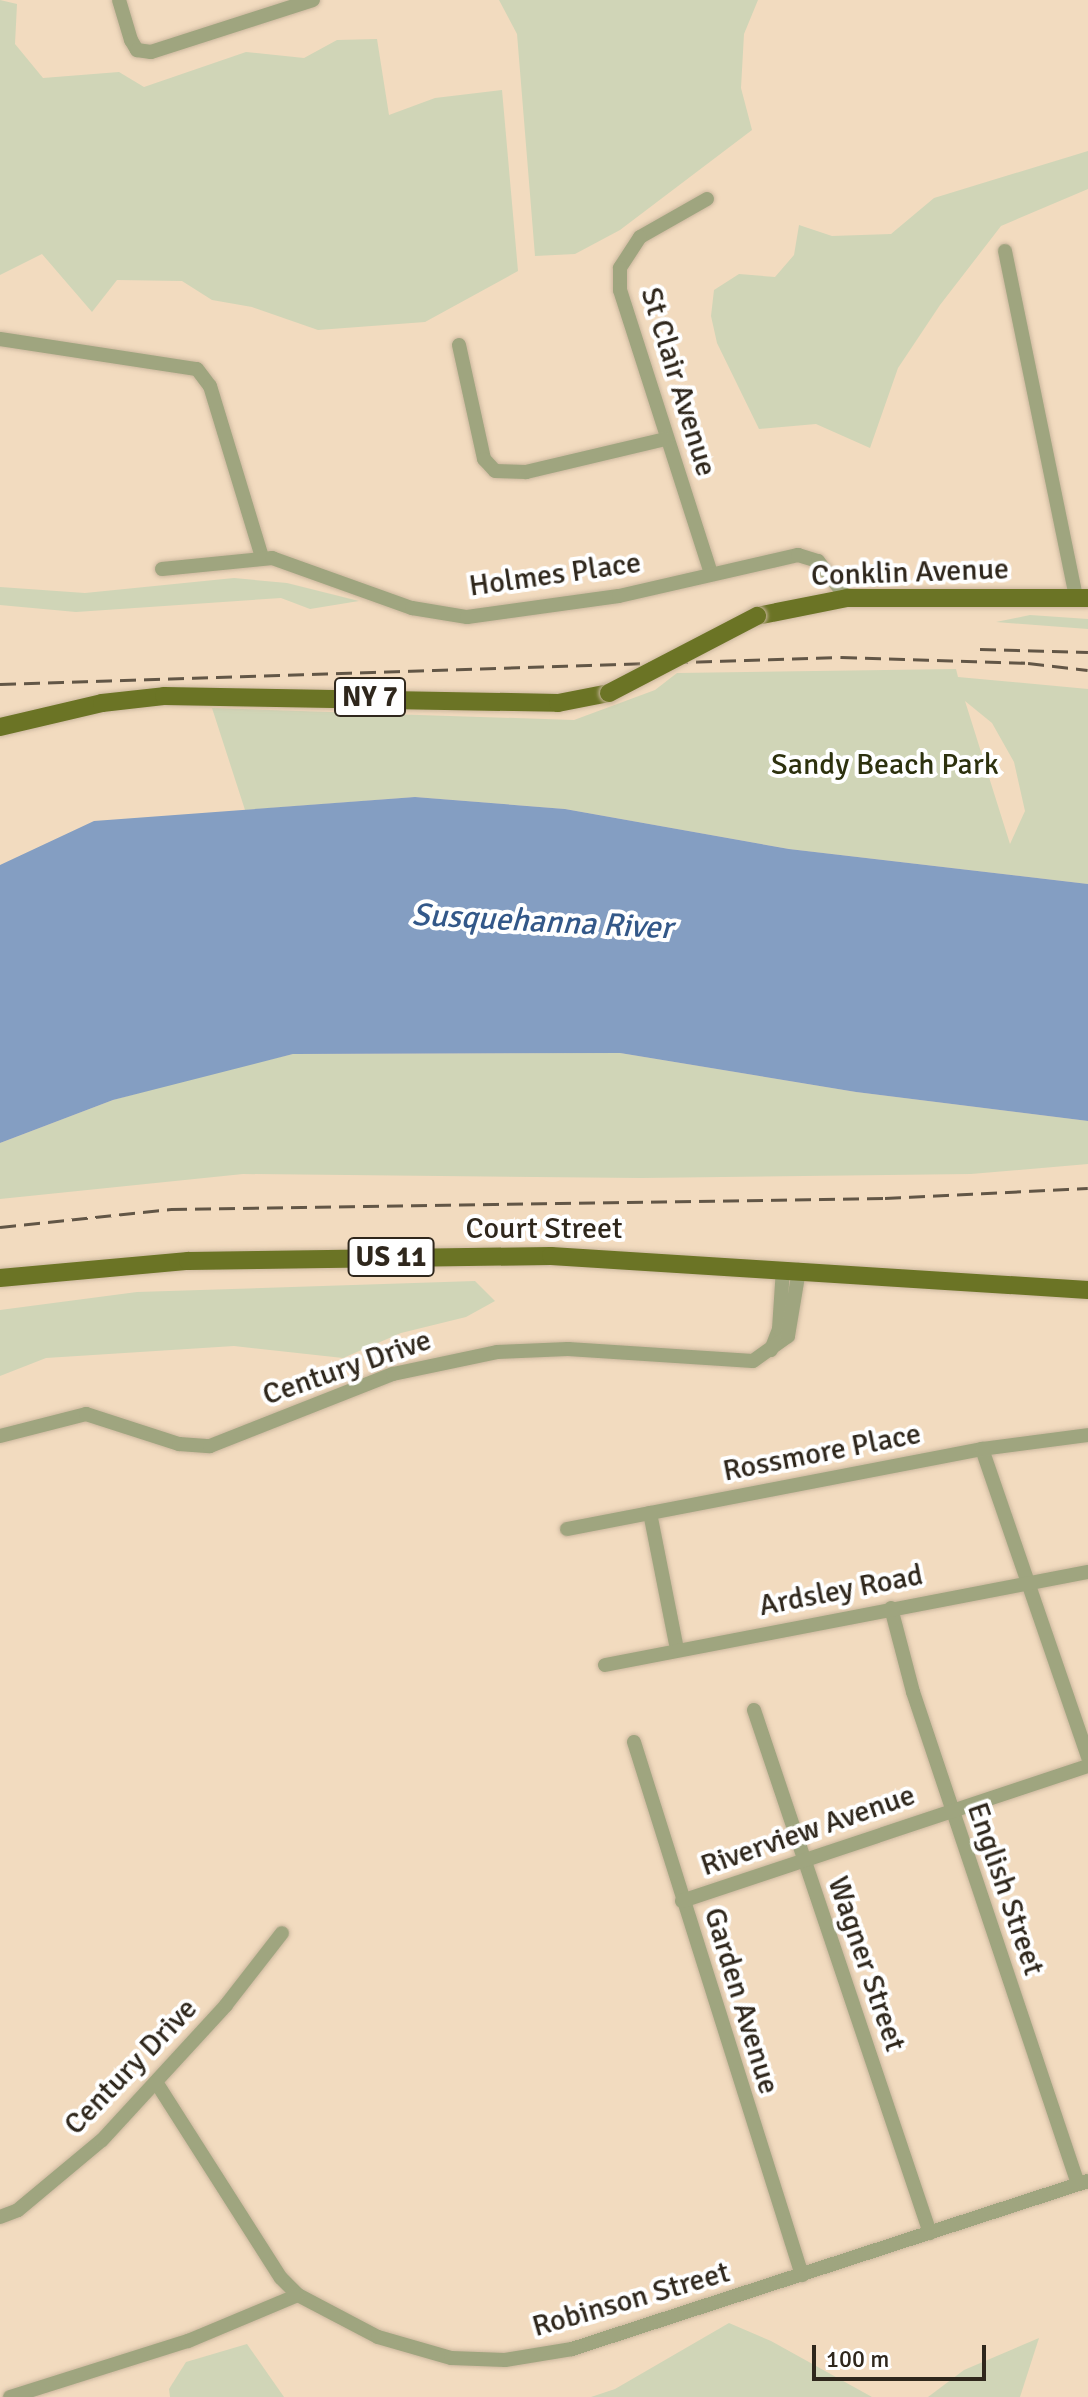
<!DOCTYPE html>
<html>
<head>
<meta charset="utf-8">
<style>
	body { margin:0 }
	#map { position:relative; width:1088px; height:2397px; overflow:hidden; background:#f2dbbf; font-family:Signika,sans-serif }
	div>[style] { position:absolute }
	[style*='--x'] { left:calc(var(--x)*1px); top:calc(var(--y)*1px); width:calc(var(--w)*1px); rotate:calc(var(--a)*1deg) }
	.green>* { inset:0; background:#d0d5b7 }
	.water>* { inset:0; background:#849ec2 }
	.roads { filter:drop-shadow(0 0 2px #cbb79e) drop-shadow(0 0 2px #cbb79e) }
	.minor>* { height:14px; margin:-7px; padding:0 7px; transform-origin:7px; border-radius:7px; background:#9fa57f }
	.major>* { height:18px; margin:-9px; padding:0 9px; transform-origin:9px; border-radius:9px; background:#6b7425 }
	.rail>* { height:3px; margin-top:-1.5px; transform-origin:0; background:repeating-linear-gradient(90deg,#625646 0 16px,transparent 0 24px) }
	.bridges { filter:drop-shadow(0 0 2px #cbb79e) drop-shadow(0 0 2px #cbb79e) }
	.major-bridge>* { height:18px; margin:-9px; padding:0 9px; transform-origin:9px; border-radius:9px; background:#6b7425 }
	span { translate:-50% -50%; white-space:nowrap; text-align:center; line-height:1.15; -webkit-text-stroke:8px #fff; paint-order:stroke }
	.shield-label span { padding:2px 6px; background:#fff; border:2px solid; border-radius:6px; -webkit-text-stroke-width:0 }
	.shield-label { font-size:28px; color:#2f271c; font-weight:700 }
	.street-label { font-size:30px; color:#2f271c }
	.park-label { font-size:30px; color:#2d310e }
	.water-label { font-size:32px; color:#335889; font-style:italic }
	.scale { position:absolute; left:812px; top:2345px; width:174px; height:36px; box-sizing:border-box; border:4px solid #2f271c; border-top:0; padding-left:10px; font-size:24px; line-height:28px; white-space:nowrap; color:#2f271c; -webkit-text-stroke:6px #fff; paint-order:stroke }
</style>
</head>
<body>
<div id="map">
	<div class="green">
		<div style="clip-path:polygon(0 0,17px 4px,15px 44px,43px 78px,119px 72px,144px 87px,246px 52px,304px 58px,337px 40px,377px 39px,389px 115px,435px 98px,502px 90px,518px 271px,425px 322px,318px 330px,252px 307px,212px 300px,182px 281px,117px 280px,92px 312px,42px 254px,0 275px)"></div>
		<div style="clip-path:polygon(499px 0,758px 0,744px 34px,741px 88px,752px 130px,620px 230px,575px 254px,535px 256px,517px 34px)"></div>
		<div style="clip-path:polygon(1088px 151px,1088px 189px,1001px 226px,940px 305px,898px 368px,870px 448px,816px 424px,759px 429px,717px 343px,711px 316px,714px 290px,739px 274px,775px 277px,794px 255px,799px 225px,832px 236px,891px 234px,934px 198px)"></div>
		<div style="clip-path:polygon(234px 578px,287px 583px,359px 601px,310px 609px,281px 598px,76px 612px,0 605px,0 587px,85px 593px)"></div>
		<div style="clip-path:polygon(1030px 615px,1088px 619px,1088px 629px,996px 622px)"></div>
		<div style="clip-path:polygon(evenodd,956px 669px,958px 677px,1088px 689px,1088px 884px,789px 849px,565px 809px,415px 797px,245px 810px,212px 708px,574px 720px,655px 690px,677px 673px,956px 669px,965px 701px,992px 723px,1014px 762px,1025px 811px,1010px 844px,965px 701px)"></div>
		<div style="clip-path:polygon(620px 1053px,856px 1092px,1088px 1121px,1088px 1164px,971px 1174px,641px 1178px,243px 1174px,0 1199px,0 1143px,113px 1100px,200px 1076px,293px 1054px)"></div>
		<div style="clip-path:polygon(475px 1281px,495px 1301px,466px 1317px,401px 1333px,343px 1358px,234px 1346px,46px 1358px,0 1376px,0 1310px,137px 1292px)"></div>
		<div style="clip-path:polygon(729px 2323px,771px 2341px,872px 2397px,591px 2397px,615px 2389px)"></div>
		<div style="clip-path:polygon(1039px 2338px,1020px 2397px,928px 2397px,964px 2370px)"></div>
		<div style="clip-path:polygon(247px 2344px,284px 2397px,170px 2397px,169px 2389px,186px 2362px)"></div>
	</div>
	<div class="water">
		<div style="clip-path:polygon(415px 797px,565px 809px,789px 849px,1088px 884px,1088px 1121px,856px 1092px,620px 1053px,293px 1054px,113px 1100px,0 1143px,0 865px,94px 821px)"></div>
	</div>
	<div class="roads">
		<div class="minor">
			<div style="--x:119;--y:0;--w:42;--a:73.3"></div>
			<div style="--x:131;--y:40;--w:12;--a:59"></div>
			<div style="--x:137;--y:50;--w:14;--a:8"></div>
			<div style="--x:151;--y:52;--w:170;--a:-17.8"></div>
			<div style="--x:707;--y:199;--w:77;--a:150.4"></div>
			<div style="--x:640;--y:237;--w:37;--a:123"></div>
			<div style="--x:620;--y:268;--w:22;--a:90"></div>
			<div style="--x:620;--y:290;--w:298;--a:72.2"></div>
			<div style="--x:1005;--y:251;--w:354;--a:78.4"></div>
			<div style="--x:0;--y:339;--w:199;--a:8.7"></div>
			<div style="--x:197;--y:369;--w:21;--a:53"></div>
			<div style="--x:210;--y:386;--w:179;--a:73.1"></div>
			<div style="--x:459;--y:345;--w:117;--a:77.6"></div>
			<div style="--x:484;--y:459;--w:16;--a:47"></div>
			<div style="--x:495;--y:471;--w:31;--a:2"></div>
			<div style="--x:526;--y:472;--w:144;--a:-13.3"></div>
			<div style="--x:162;--y:569;--w:111;--a:-5.7"></div>
			<div style="--x:272;--y:558;--w:149;--a:19.7"></div>
			<div style="--x:412;--y:608;--w:56;--a:9.3"></div>
			<div style="--x:467;--y:617;--w:153;--a:-7.9"></div>
			<div style="--x:619;--y:596;--w:184;--a:-12.9"></div>
			<div style="--x:798;--y:555;--w:21;--a:17"></div>
			<div style="--x:818;--y:561;--w:47;--a:51.9"></div>
			<div style="--x:771;--y:1350;--w:22;--a:-69"></div>
			<div style="--x:779;--y:1329;--w:60;--a:-86.2"></div>
			<div style="--x:0;--y:1436;--w:89;--a:-14.3"></div>
			<div style="--x:86;--y:1414;--w:98;--a:17.9"></div>
			<div style="--x:179;--y:1444;--w:31;--a:4"></div>
			<div style="--x:210;--y:1446;--w:197;--a:-21.5"></div>
			<div style="--x:393;--y:1374;--w:106;--a:-11.9"></div>
			<div style="--x:497;--y:1352;--w:71;--a:-2.4"></div>
			<div style="--x:568;--y:1349;--w:185;--a:3.7"></div>
			<div style="--x:753;--y:1361;--w:43;--a:-35.5"></div>
			<div style="--x:788;--y:1336;--w:67;--a:-80.5"></div>
			<div style="--x:982;--y:1449;--w:326;--a:71"></div>
			<div style="--x:650;--y:1513;--w:139;--a:78.8"></div>
			<div style="--x:567;--y:1529;--w:423;--a:-10.9"></div>
			<div style="--x:982;--y:1449;--w:107;--a:-7.5"></div>
			<div style="--x:891;--y:1608;--w:87;--a:75.3"></div>
			<div style="--x:913;--y:1692;--w:519;--a:71.46"></div>
			<div style="--x:605;--y:1665;--w:492;--a:-10.9"></div>
			<div style="--x:754;--y:1710;--w:552;--a:71.4"></div>
			<div style="--x:634;--y:1742;--w:559;--a:72.51"></div>
			<div style="--x:682;--y:1901;--w:428;--a:-18.4"></div>
			<div style="--x:156;--y:2082;--w:232;--a:57.5"></div>
			<div style="--x:281;--y:2278;--w:24;--a:45"></div>
			<div style="--x:298;--y:2295;--w:90;--a:27.7"></div>
			<div style="--x:378;--y:2337;--w:76;--a:16"></div>
			<div style="--x:451;--y:2358;--w:54;--a:2.1"></div>
			<div style="--x:505;--y:2360;--w:68;--a:-9.3"></div>
			<div style="--x:572;--y:2349;--w:543;--a:-18.03"></div>
			<div style="--x:0;--y:2217;--w:19;--a:-21"></div>
			<div style="--x:18;--y:2210;--w:109;--a:-39.8"></div>
			<div style="--x:102;--y:2140;--w:183;--a:-47.4"></div>
			<div style="--x:226;--y:2005;--w:91;--a:-52.1"></div>
			<div style="--x:10;--y:2397;--w:187;--a:-17.5"></div>
			<div style="--x:188;--y:2341;--w:119;--a:-22.7"></div>
		</div>
		<div class="major">
			<div style="--x:757;--y:616;--w:92;--a:-11.3"></div>
			<div style="--x:847;--y:598;--w:241;--a:0"></div>
			<div style="--x:0;--y:727;--w:105;--a:-13.2"></div>
			<div style="--x:102;--y:703;--w:62;--a:-6.4"></div>
			<div style="--x:164;--y:696;--w:394;--a:1"></div>
			<div style="--x:558;--y:703;--w:52;--a:-11.1"></div>
			<div style="--x:0;--y:1278;--w:189;--a:-5.2"></div>
			<div style="--x:188;--y:1261;--w:363;--a:-0.8"></div>
			<div style="--x:551;--y:1256;--w:538;--a:3.62"></div>
		</div>
	</div>
	<div class="rail">
		<div style="--x:980;--y:649;--w:108;--a:1.6"></div>
		<div style="--x:0;--y:684;--w:841;--a:-1.84"></div>
		<div style="--x:841;--y:657;--w:187;--a:1.8"></div>
		<div style="--x:1028;--y:663;--w:60;--a:6.7"></div>
		<div style="--x:0;--y:1227;--w:172;--a:-6"></div>
		<div style="--x:171;--y:1209;--w:714;--a:-0.88"></div>
		<div style="--x:885;--y:1198;--w:203;--a:-2.8"></div>
	</div>
	<div class="bridges">
		<div class="major-bridge">
			<div style="--x:609;--y:693;--w:167;--a:-27.5"></div>
		</div>
	</div>
	<div class="shield-label">
		<span style="left:370px;top:697px">NY 7</span>
		<span style="left:391px;top:1257px">US 11</span>
	</div>
	<div class="street-label">
		<span style="left:678px;top:382px;rotate:73deg">St Clair Avenue</span>
		<span style="left:910px;top:573px;rotate:-2deg">Conklin Avenue</span>
		<span style="left:555px;top:575px;rotate:-8deg">Holmes Place</span>
		<span style="left:544px;top:1229px">Court Street</span>
		<span style="left:347px;top:1368px;rotate:-19deg">Century Drive</span>
		<span style="left:822px;top:1453px;rotate:-11deg">Rossmore Place</span>
		<span style="left:841px;top:1591px;rotate:-11deg">Ardsley Road</span>
		<span style="left:808px;top:1831px;rotate:-19deg">Riverview Avenue</span>
		<span style="left:1005px;top:1889px;rotate:71deg">English Street</span>
		<span style="left:866px;top:1964px;rotate:71deg">Wagner Street</span>
		<span style="left:741px;top:2001px;rotate:73deg">Garden Avenue</span>
		<span style="left:131px;top:2067px;rotate:-46deg">Century Drive</span>
		<span style="left:631px;top:2300px;rotate:-16deg">Robinson Street</span>
	</div>
	<div class="park-label">
		<span style="left:885px;top:765px">Sandy Beach Park</span>
	</div>
	<div class="water-label">
		<span style="left:542px;top:922px;rotate:3deg">Susquehanna River</span>
	</div>
	<div class="scale">100 m</div>
</div>
</body>
</html>
